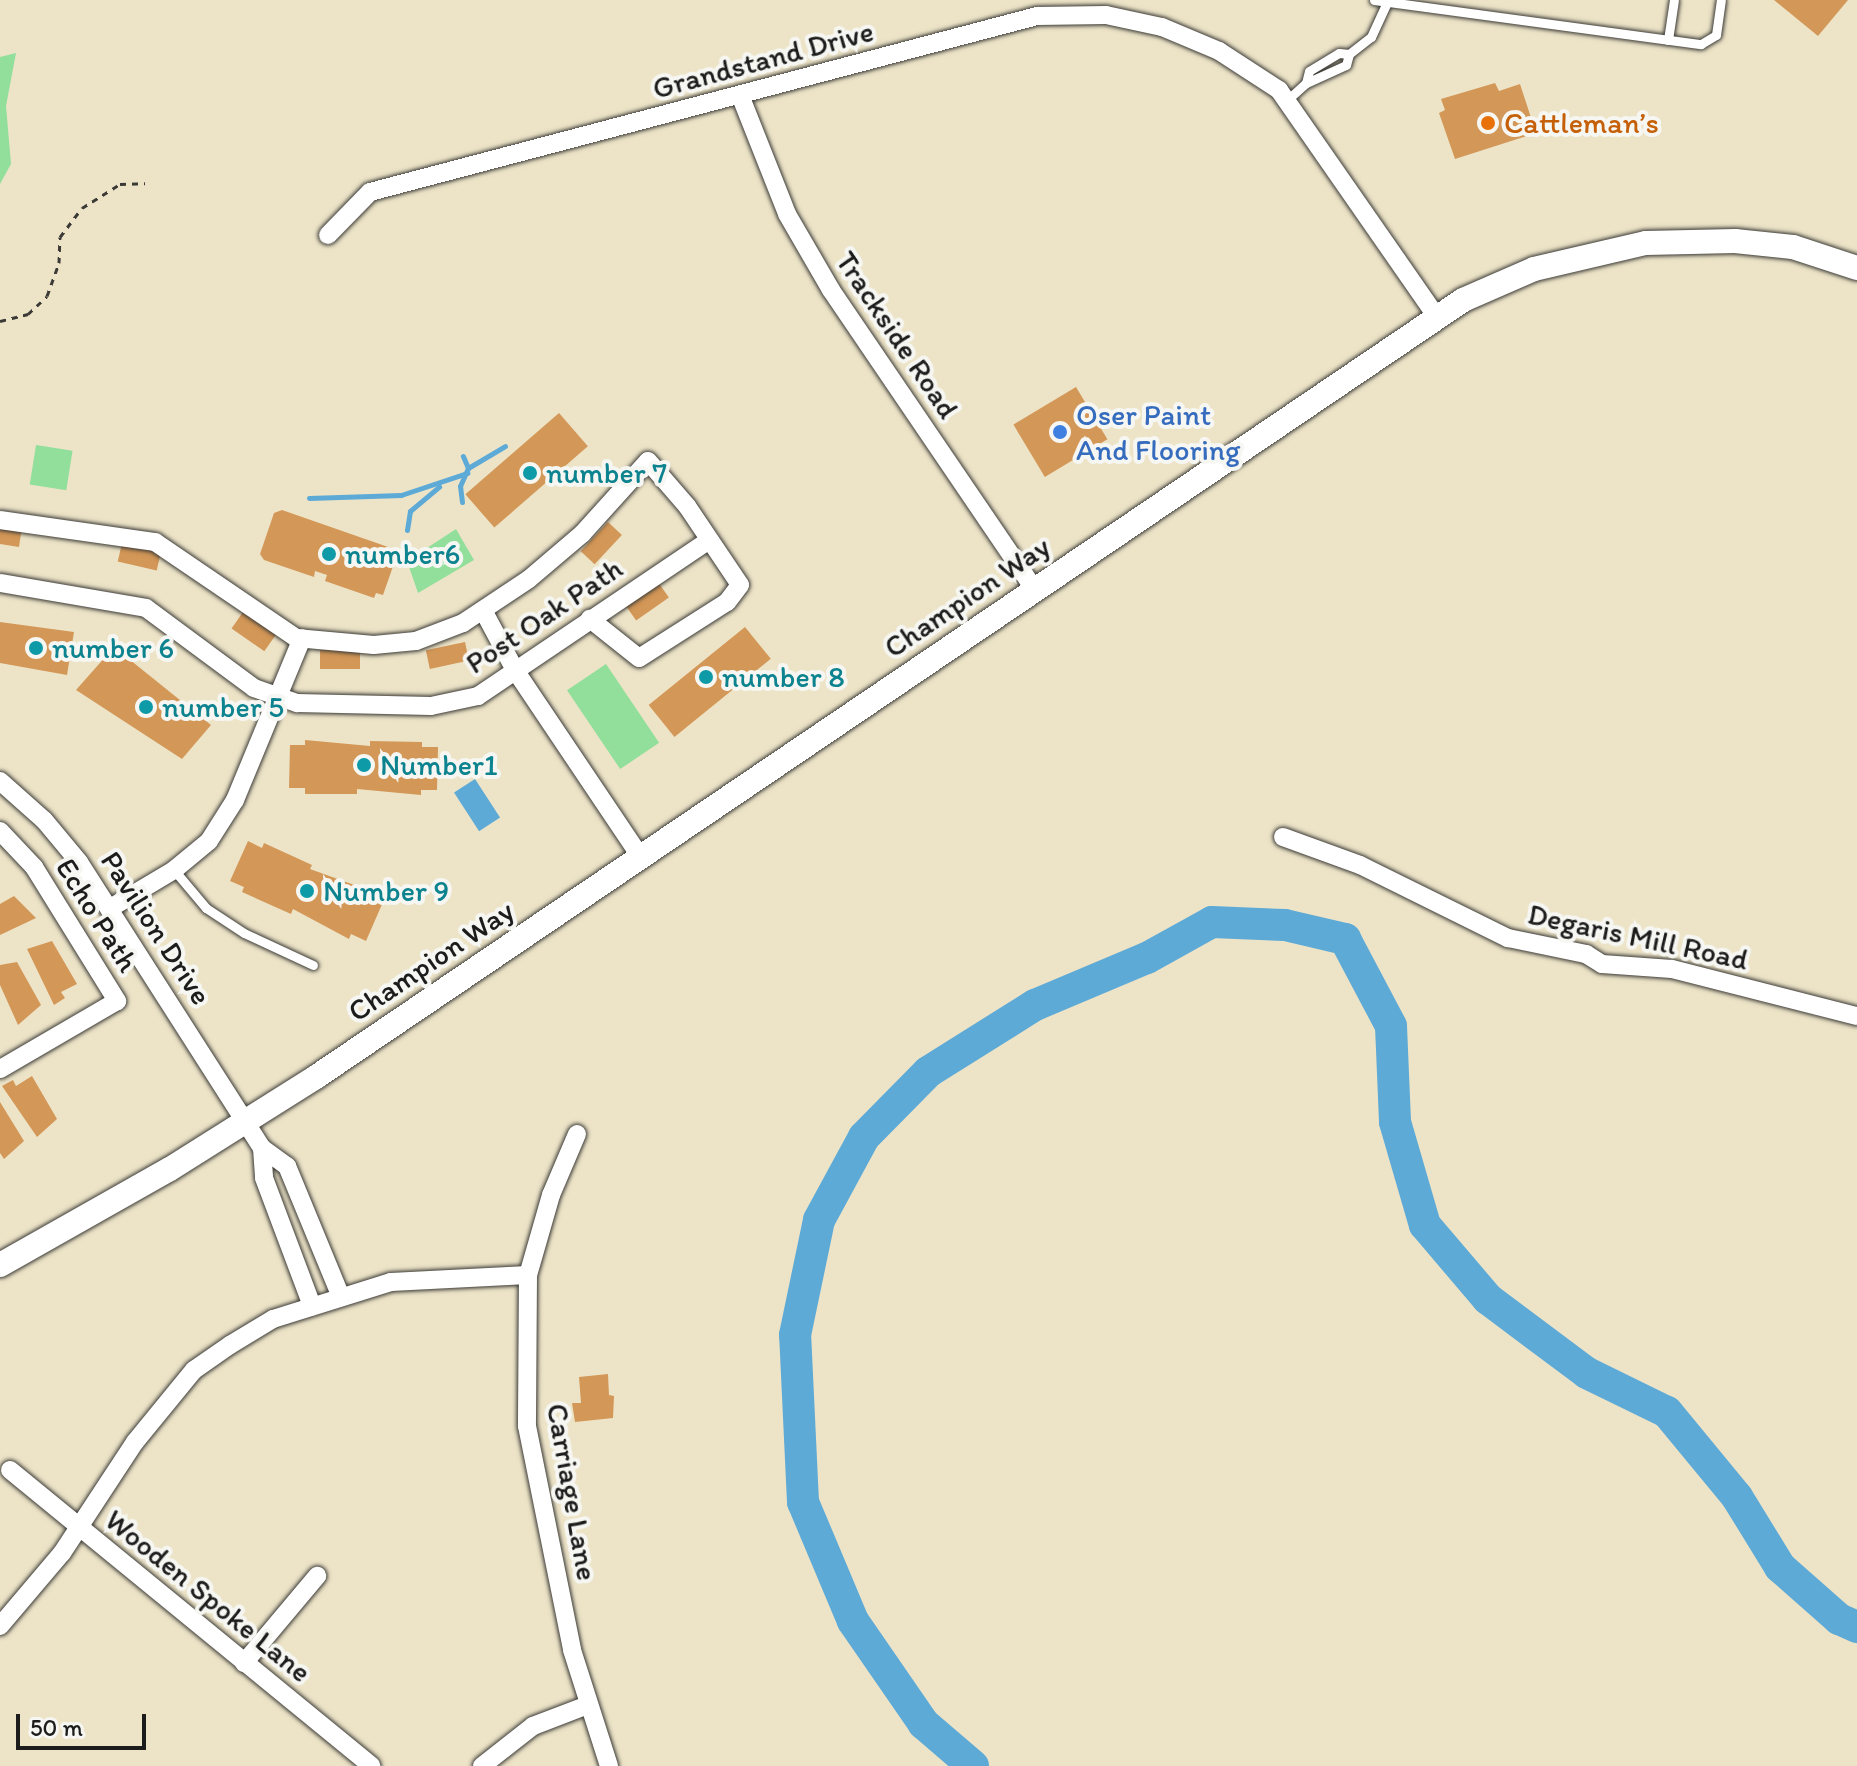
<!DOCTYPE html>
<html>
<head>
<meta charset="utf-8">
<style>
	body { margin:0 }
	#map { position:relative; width:1857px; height:1766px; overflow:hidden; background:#ede4c8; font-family:Itim,sans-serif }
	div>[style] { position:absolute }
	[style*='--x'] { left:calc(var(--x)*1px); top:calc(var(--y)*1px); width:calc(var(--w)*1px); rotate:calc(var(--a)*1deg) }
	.green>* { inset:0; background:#92de9b; transform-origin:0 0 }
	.water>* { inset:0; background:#5eaad7; transform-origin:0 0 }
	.stream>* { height:5px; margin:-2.5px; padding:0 2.5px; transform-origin:2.5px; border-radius:2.5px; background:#5eaad7 }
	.river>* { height:32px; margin:-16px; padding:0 16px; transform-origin:16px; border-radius:16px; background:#5eaad7 }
	.building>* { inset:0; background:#d39757; transform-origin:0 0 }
	.path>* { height:3px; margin-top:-1.5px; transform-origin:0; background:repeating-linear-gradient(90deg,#3b3a36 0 6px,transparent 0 12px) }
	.roads { filter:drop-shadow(0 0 2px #3b3a36) drop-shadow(0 0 2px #3b3a36) }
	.lane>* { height:9px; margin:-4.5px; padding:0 4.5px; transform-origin:4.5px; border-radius:4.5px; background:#fff }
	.street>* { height:18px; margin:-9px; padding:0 9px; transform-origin:9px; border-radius:9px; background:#fff }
	.secondary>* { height:24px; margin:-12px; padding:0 12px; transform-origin:12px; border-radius:12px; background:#fff }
	.dots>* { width:22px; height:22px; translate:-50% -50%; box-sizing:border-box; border:4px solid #f6f6f2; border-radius:50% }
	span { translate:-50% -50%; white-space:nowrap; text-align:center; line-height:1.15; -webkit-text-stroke:8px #f6f6f2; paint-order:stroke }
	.street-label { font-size:30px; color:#1c1c1c }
	.food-label { font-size:30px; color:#c56008 }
	.left { translate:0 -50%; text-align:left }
	.shop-label { font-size:30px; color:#366cbe }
	.culture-label { font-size:30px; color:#0d838f }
	.scale { position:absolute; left:16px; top:1714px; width:130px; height:36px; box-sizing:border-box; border:4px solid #1c1c1c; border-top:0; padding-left:10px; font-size:24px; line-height:28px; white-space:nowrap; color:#1c1c1c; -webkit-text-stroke:6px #f6f6f2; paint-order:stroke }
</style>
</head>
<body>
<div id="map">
	<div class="green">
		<div style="clip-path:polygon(16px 53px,6px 106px,11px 164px,0 184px,0 57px)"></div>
		<div style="left:36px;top:445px;width:37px;height:40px;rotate:9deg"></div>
		<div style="clip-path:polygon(456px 529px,474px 560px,418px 593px,407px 561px)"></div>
		<div style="left:606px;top:664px;width:95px;height:47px;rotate:56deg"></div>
	</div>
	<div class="water">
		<div style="left:475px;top:779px;width:46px;height:25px;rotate:57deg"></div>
	</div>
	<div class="stream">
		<div style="--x:468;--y:468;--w:43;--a:-30.7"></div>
		<div style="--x:309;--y:498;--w:92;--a:-1.9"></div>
		<div style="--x:401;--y:495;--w:70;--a:-18.4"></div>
		<div style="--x:462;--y:502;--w:16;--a:-97"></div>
		<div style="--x:460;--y:486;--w:20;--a:-66"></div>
		<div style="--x:468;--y:468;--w:13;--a:-113"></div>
		<div style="--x:407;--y:530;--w:19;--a:-81"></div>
		<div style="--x:410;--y:511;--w:38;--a:-40"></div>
	</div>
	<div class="river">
		<div style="--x:973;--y:1766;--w:65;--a:-139.4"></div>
		<div style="--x:924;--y:1724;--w:125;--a:-124.6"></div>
		<div style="--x:853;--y:1621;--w:129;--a:-112.8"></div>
		<div style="--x:803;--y:1502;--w:167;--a:-92.7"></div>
		<div style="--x:795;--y:1335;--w:117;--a:-78.2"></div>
		<div style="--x:819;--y:1220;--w:94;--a:-61.5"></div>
		<div style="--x:864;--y:1137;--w:91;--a:-45.4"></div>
		<div style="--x:928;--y:1072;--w:126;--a:-32.1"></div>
		<div style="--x:1035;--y:1005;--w:121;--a:-22.8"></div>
		<div style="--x:1147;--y:958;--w:74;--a:-29"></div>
		<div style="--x:1212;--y:922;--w:73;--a:2.4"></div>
		<div style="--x:1285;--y:925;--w:62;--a:13.1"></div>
		<div style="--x:1345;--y:939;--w:98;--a:62.1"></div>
		<div style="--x:1391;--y:1026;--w:96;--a:87.6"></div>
		<div style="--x:1395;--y:1122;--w:107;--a:73.8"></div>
		<div style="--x:1425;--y:1225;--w:97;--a:49.6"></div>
		<div style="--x:1488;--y:1299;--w:124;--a:36.8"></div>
		<div style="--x:1587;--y:1373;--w:89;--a:26"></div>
		<div style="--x:1667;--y:1412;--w:110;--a:50.5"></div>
		<div style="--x:1737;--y:1497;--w:82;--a:58.4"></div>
		<div style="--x:1780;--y:1567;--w:79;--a:41.4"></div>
		<div style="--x:1839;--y:1619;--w:20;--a:24"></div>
	</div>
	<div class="building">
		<div style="clip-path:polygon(1774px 0,1848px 0,1818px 36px)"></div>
		<div style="clip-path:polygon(1495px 83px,1499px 91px,1520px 84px,1536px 133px,1455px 159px,1439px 113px,1445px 110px,1441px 99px)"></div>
		<div style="left:1076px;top:387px;width:61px;height:73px;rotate:59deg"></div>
		<div style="left:559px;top:413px;width:44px;height:124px;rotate:49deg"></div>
		<div style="clip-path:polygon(282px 510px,391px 548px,389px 552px,397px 555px,383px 595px,376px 593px,374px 598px,325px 581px,327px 575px,315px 571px,314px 577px,264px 560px,260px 554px,274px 513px)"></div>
		<div style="left:608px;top:522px;width:19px;height:40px;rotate:43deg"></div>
		<div style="clip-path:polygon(0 524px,22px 527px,19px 547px,0 544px)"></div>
		<div style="left:122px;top:543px;width:40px;height:19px;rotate:13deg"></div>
		<div style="left:658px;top:582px;width:19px;height:40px;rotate:55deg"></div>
		<div style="left:243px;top:612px;width:40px;height:20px;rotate:35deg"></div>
		<div style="clip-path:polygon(0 622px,74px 632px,67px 675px,0 663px)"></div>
		<div style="left:745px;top:627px;width:41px;height:124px;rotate:51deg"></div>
		<div style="left:465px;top:642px;width:19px;height:40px;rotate:78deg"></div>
		<div style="clip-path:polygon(114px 647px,211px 725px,182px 759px,76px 690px)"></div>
		<div style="left:320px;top:650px;width:40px;height:19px"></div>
		<div style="clip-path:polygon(305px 740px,370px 746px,370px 741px,422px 742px,422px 747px,438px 747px,437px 790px,421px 790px,421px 795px,357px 789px,357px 794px,305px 794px,305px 788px,289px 788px,290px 745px,305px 745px)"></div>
		<div style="clip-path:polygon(248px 841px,262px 848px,264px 843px,312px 865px,310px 869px,371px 891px,369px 895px,383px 902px,366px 941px,351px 934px,349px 939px,293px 909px,291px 914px,242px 892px,244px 887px,230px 881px)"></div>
		<div style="clip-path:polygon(14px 896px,36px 918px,0 935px,0 904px)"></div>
		<div style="clip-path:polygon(52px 941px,77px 984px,61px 992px,65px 998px,54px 1005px,27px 949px)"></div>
		<div style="clip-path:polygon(17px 962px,41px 1005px,18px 1025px,0 985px,0 965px)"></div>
		<div style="clip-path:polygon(32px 1076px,57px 1119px,37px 1137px,2px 1086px,13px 1080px,16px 1086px)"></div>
		<div style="clip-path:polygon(0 1102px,24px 1141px,4px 1159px,0 1153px)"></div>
		<div style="clip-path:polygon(608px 1374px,609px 1395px,614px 1396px,613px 1418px,575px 1422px,572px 1403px,581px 1403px,579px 1377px)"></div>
	</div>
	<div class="path">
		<div style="--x:0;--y:321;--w:29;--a:-14"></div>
		<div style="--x:28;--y:314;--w:26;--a:-43"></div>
		<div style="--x:47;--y:296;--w:35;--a:-70"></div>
		<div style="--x:59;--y:263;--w:26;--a:-88"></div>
		<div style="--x:60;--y:237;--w:36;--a:-53"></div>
		<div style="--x:82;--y:208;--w:45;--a:-32.3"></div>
		<div style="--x:120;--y:184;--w:25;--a:-2"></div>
	</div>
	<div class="roads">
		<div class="lane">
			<div style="--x:1374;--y:0;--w:330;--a:7.7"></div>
			<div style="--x:1701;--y:44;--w:17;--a:-31"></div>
			<div style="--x:1716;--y:35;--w:35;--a:-82"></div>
			<div style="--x:1668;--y:40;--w:40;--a:-81.5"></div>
			<div style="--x:1349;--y:54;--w:28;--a:-38"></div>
			<div style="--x:1371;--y:37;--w:41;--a:-65.3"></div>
			<div style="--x:1286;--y:101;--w:27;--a:-42"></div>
			<div style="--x:1306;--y:83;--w:12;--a:-76"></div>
			<div style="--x:1309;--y:71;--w:35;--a:-31"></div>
			<div style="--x:1339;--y:53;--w:10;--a:6"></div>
			<div style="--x:1349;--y:54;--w:11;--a:105"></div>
			<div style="--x:1346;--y:65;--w:44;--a:155.8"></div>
			<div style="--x:174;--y:870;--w:50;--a:49.9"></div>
			<div style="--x:206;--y:908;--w:45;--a:33.3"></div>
			<div style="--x:244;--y:933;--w:76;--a:24.9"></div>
		</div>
		<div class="street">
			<div style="--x:740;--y:95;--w:128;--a:68.4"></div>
			<div style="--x:787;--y:214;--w:88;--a:59.9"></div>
			<div style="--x:831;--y:290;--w:363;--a:55.8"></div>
			<div style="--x:328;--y:235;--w:60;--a:-45.7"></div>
			<div style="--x:370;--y:192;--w:690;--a:-14.78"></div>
			<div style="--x:1037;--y:16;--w:69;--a:-0.8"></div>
			<div style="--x:1106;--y:15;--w:57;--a:12.1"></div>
			<div style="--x:1162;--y:27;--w:62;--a:22.8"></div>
			<div style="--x:1219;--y:51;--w:72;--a:33"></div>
			<div style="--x:1279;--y:90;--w:275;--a:55.2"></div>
			<div style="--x:0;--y:520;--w:157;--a:8.1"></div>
			<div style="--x:155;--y:542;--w:171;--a:34.2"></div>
			<div style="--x:296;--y:638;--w:78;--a:5.1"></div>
			<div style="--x:374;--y:645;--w:42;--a:-5.4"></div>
			<div style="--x:416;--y:641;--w:50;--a:-21"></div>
			<div style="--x:463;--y:623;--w:79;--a:-33.7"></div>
			<div style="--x:529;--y:579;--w:70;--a:-40.3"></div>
			<div style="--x:582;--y:534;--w:98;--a:-47.9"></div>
			<div style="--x:648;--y:461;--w:60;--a:49.1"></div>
			<div style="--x:687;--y:506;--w:95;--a:56.1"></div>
			<div style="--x:740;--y:585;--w:21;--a:127"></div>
			<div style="--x:727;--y:602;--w:104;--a:147.5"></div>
			<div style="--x:639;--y:658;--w:63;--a:-141.5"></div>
			<div style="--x:0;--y:583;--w:148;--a:9.7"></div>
			<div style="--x:146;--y:608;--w:134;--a:36.5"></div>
			<div style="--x:254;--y:688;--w:46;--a:19.2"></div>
			<div style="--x:297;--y:703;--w:134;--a:1.3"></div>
			<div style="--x:431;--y:706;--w:48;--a:-12"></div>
			<div style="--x:478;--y:696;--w:277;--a:-34"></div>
			<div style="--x:484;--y:612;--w:66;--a:61.9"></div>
			<div style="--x:515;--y:670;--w:224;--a:56.1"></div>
			<div style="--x:0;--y:781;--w:59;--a:41.6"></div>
			<div style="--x:44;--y:820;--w:55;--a:50.2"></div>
			<div style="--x:79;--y:862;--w:340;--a:57.4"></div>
			<div style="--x:262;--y:1148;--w:31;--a:36"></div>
			<div style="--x:287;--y:1166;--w:142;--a:67.6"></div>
			<div style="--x:0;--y:831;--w:50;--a:46.6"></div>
			<div style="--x:34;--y:867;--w:158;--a:58.2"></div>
			<div style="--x:117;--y:1001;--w:135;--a:149.8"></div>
			<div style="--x:1283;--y:837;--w:82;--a:20"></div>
			<div style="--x:1360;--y:865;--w:165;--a:26.3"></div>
			<div style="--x:1508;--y:938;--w:80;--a:11.6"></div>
			<div style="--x:1586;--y:954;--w:19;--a:32"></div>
			<div style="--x:1602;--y:964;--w:70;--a:4.1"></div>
			<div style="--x:1672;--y:969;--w:191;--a:14.3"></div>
			<div style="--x:112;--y:907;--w:72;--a:-30.8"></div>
			<div style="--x:174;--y:870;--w:45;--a:-39.6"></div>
			<div style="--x:209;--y:841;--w:49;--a:-57.6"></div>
			<div style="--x:235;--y:800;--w:175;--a:-67.5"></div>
			<div style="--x:577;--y:1134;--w:66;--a:113.1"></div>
			<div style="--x:551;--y:1195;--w:83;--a:106"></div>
			<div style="--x:528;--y:1275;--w:151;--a:90.4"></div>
			<div style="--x:527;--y:1426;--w:228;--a:78.6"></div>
			<div style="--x:572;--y:1650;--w:122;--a:72.3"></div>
			<div style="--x:262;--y:1148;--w:30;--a:86"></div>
			<div style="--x:264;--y:1178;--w:137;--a:69.4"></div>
			<div style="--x:10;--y:1470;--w:467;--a:39.3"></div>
			<div style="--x:0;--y:1626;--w:96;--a:-49.7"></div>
			<div style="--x:62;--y:1553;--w:133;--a:-56.7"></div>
			<div style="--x:135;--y:1442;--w:93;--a:-50.7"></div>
			<div style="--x:194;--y:1370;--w:44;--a:-34.8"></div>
			<div style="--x:230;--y:1345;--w:50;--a:-31.2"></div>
			<div style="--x:273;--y:1319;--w:124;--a:-17.4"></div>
			<div style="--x:391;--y:1282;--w:137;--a:-2.9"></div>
			<div style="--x:244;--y:1663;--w:114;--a:-50"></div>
			<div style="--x:482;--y:1766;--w:65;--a:-38.1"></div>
			<div style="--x:533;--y:1726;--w:59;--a:-20.9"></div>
		</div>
		<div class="secondary">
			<div style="--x:0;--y:1265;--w:195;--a:-29.5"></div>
			<div style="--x:170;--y:1169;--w:173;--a:-32.2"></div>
			<div style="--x:316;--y:1077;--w:1385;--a:-34.11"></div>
			<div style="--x:1463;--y:300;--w:77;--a:-23.6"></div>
			<div style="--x:1534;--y:269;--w:115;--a:-13.1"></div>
			<div style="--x:1646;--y:243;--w:89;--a:-1.3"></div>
			<div style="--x:1735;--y:241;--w:58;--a:5.9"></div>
			<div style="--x:1793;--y:247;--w:67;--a:18.2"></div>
		</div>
	</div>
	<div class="dots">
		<div style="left:1488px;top:123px;background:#e8710a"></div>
		<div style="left:1060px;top:432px;background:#3f7fe0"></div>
		<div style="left:530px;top:473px;background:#0f9aa8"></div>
		<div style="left:329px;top:554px;background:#0f9aa8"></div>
		<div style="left:36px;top:648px;background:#0f9aa8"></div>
		<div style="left:706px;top:677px;background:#0f9aa8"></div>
		<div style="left:146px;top:707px;background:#0f9aa8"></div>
		<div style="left:364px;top:765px;background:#0f9aa8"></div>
		<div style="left:307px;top:891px;background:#0f9aa8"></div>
	</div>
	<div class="street-label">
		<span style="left:763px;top:60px;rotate:-15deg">Grandstand Drive</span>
		<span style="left:897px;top:335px;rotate:56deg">Trackside Road</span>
		<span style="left:967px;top:597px;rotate:-34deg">Champion Way</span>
		<span style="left:544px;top:616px;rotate:-34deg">Post Oak Path</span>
		<span style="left:97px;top:915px;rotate:58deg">Echo Path</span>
		<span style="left:156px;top:928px;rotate:57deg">Pavilion Drive</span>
		<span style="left:1638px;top:937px;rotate:12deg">Degaris Mill Road</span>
		<span style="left:431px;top:961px;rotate:-34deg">Champion Way</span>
		<span style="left:572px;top:1492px;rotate:80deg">Carriage Lane</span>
		<span style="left:208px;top:1596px;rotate:39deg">Wooden Spoke Lane</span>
	</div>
	<div class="food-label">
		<span class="left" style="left:1504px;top:123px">Cattleman’s</span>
	</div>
	<div class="shop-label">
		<span class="left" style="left:1076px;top:432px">Oser Paint<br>And Flooring</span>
	</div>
	<div class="culture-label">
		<span class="left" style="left:546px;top:473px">number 7</span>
		<span class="left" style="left:345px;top:554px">number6</span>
		<span class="left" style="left:52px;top:648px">number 6</span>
		<span class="left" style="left:722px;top:677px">number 8</span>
		<span class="left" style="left:162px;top:707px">number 5</span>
		<span class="left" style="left:380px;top:765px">Number1</span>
		<span class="left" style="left:323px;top:891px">Number 9</span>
	</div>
	<div class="scale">50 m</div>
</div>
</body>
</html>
